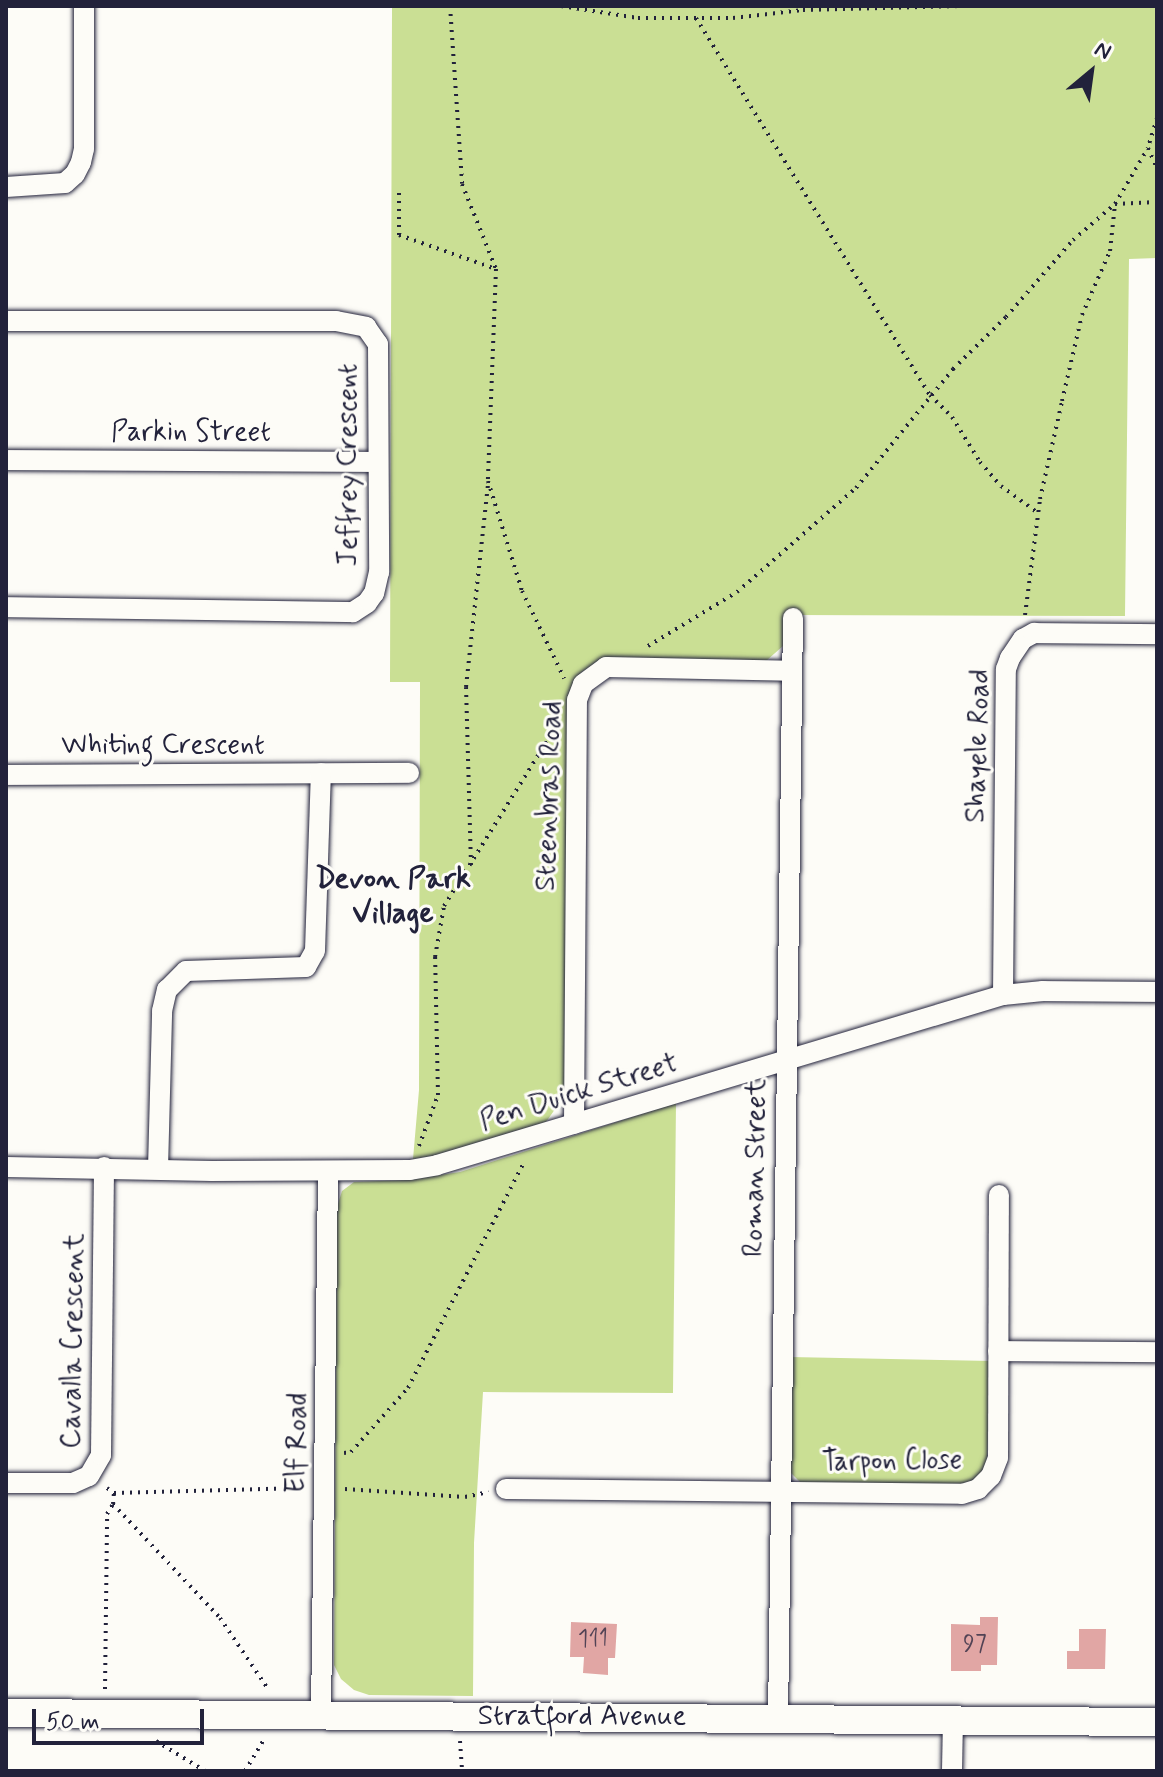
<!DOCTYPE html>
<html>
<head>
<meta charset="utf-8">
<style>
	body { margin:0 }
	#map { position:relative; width:1163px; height:1777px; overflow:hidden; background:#fdfcf7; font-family:Mynerve,sans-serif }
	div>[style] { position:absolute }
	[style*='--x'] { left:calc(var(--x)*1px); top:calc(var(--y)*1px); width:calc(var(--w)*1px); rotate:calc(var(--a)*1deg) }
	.green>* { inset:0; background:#cadf94 }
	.building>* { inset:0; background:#e1a6a4 }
	.path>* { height:4px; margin-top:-2px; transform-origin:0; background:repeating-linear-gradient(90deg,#22223b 0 2px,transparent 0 8px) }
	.roads { filter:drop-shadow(0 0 2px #22223b) drop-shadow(0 0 2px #22223b) }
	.street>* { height:20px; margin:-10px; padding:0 10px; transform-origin:10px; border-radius:10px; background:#fdfcf7 }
	.secondary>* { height:28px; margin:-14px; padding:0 14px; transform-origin:14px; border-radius:14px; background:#fdfcf7 }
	span { translate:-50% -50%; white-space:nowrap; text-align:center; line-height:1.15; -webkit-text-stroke:6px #fdfcf7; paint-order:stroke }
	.number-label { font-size:24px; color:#524355 }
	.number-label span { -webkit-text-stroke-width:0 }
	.street-label { font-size:28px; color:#22223b }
	.neighbourhood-label { font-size:30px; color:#22223b; font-weight:700 }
	.frame { position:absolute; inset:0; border:8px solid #22223b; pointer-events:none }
	.north { position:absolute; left:1051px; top:32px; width:80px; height:80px; -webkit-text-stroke:6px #fdfcf7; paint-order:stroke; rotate:29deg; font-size:22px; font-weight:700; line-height:32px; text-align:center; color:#22223b }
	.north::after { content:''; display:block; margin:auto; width:28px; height:36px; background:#22223b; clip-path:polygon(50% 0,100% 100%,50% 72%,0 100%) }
	.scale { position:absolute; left:32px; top:1709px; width:172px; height:36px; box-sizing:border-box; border:4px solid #22223b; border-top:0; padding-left:10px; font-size:24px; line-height:28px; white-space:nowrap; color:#22223b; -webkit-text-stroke:6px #fdfcf7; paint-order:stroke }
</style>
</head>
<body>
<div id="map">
	<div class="green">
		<div style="clip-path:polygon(392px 6px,1157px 6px,1157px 258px,1129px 259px,1125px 616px,790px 615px,783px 646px,766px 661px,591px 666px,582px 672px,574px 682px,565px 1095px,546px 1122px,434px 1156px,413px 1159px,419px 1090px,420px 682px,390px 682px)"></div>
		<div style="clip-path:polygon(676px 1103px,673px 1393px,483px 1392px,474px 1543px,473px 1696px,369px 1695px,354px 1690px,341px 1679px,334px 1665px,337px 1207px,342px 1191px,354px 1182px,406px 1180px,460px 1172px)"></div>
		<div style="clip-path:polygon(790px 1357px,991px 1361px,987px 1465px,976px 1480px,962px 1486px,801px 1483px,791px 1473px)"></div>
	</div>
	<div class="building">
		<div style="clip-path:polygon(980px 1617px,998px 1617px,997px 1665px,981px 1665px,981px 1671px,951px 1671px,951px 1624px,980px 1625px)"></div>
		<div style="clip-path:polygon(571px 1622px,617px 1624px,615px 1658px,608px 1658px,608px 1675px,583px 1673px,584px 1657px,570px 1657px)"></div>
		<div style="clip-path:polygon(1079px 1629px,1106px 1629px,1105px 1669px,1067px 1669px,1067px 1651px,1079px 1651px)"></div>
	</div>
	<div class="path">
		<div style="--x:450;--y:6;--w:178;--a:86.1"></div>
		<div style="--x:462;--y:184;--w:92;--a:68.2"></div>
		<div style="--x:496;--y:269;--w:212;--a:92.2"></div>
		<div style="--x:488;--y:481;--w:115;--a:72.8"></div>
		<div style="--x:522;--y:591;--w:97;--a:64.2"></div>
		<div style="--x:561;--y:6;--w:78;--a:8.9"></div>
		<div style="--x:638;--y:18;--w:95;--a:0"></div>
		<div style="--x:733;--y:18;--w:70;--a:-6.5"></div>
		<div style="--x:803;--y:10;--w:159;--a:-1.4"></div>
		<div style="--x:696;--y:18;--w:444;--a:58.2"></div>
		<div style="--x:930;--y:395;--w:31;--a:45"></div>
		<div style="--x:952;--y:417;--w:53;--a:58.1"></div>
		<div style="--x:980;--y:462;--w:32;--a:49"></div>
		<div style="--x:1001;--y:486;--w:46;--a:36.1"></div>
		<div style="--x:1157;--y:118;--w:31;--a:107"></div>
		<div style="--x:1148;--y:148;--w:22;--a:66"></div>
		<div style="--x:399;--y:193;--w:42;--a:90"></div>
		<div style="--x:399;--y:235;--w:103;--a:19.3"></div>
		<div style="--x:1025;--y:615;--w:117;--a:-82.6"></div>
		<div style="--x:1040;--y:499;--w:100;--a:-77.3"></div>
		<div style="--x:1062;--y:401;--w:88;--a:-76.9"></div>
		<div style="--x:1082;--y:315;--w:70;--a:-66.4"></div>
		<div style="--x:1110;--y:251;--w:47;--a:-83.9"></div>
		<div style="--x:1115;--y:204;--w:42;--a:-2.7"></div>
		<div style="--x:648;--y:646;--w:104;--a:-31.2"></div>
		<div style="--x:737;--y:592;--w:158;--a:-41.2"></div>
		<div style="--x:856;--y:488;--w:154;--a:-50.8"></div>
		<div style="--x:953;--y:369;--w:74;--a:-44.5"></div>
		<div style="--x:1006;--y:317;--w:102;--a:-49"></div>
		<div style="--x:1073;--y:240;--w:55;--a:-40.6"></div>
		<div style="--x:1115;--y:204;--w:65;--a:-59.5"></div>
		<div style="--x:471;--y:865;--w:178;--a:-91.6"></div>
		<div style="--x:466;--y:687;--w:205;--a:-83.8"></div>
		<div style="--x:419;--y:1146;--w:54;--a:-69.6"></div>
		<div style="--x:438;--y:1095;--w:138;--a:-91.2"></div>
		<div style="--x:435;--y:957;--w:52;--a:-80"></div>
		<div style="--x:444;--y:906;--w:211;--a:-58"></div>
		<div style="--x:344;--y:1453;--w:7;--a:-8"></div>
		<div style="--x:351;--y:1452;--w:86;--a:-48.3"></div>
		<div style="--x:408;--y:1388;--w:254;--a:-62.8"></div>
		<div style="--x:107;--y:1488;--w:9;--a:36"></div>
		<div style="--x:114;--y:1493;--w:191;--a:-1.5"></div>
		<div style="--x:345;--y:1489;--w:120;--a:3.8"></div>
		<div style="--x:465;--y:1497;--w:24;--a:-12"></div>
		<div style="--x:113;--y:1504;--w:156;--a:46.8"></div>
		<div style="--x:220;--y:1618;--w:86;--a:55.9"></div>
		<div style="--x:105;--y:1689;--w:175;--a:-89.3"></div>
		<div style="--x:107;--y:1514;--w:12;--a:-59"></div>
		<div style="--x:113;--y:1504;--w:11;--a:-85"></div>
		<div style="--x:156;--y:1741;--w:57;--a:31.5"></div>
		<div style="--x:460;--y:1741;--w:30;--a:86"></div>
		<div style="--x:245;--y:1771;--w:37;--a:-59"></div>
	</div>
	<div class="roads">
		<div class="street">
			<div style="--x:6;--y:187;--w:59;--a:-3.9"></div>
			<div style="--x:65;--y:183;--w:13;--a:-42"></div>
			<div style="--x:75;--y:174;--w:13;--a:-63"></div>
			<div style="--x:81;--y:162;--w:13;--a:-77"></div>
			<div style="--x:84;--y:149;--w:143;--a:-90"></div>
			<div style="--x:6;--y:321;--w:330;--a:0"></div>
			<div style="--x:336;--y:321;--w:31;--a:11"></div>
			<div style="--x:366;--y:327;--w:21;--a:55"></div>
			<div style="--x:378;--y:344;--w:228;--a:89.7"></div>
			<div style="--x:379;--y:572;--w:22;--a:103"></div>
			<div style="--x:374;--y:593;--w:12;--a:125"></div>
			<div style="--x:367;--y:603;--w:17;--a:147"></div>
			<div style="--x:353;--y:612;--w:347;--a:-179.2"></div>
			<div style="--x:6;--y:460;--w:370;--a:0.3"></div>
			<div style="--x:6;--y:775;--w:403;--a:-0.3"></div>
			<div style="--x:1003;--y:995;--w:326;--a:-89.5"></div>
			<div style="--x:1006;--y:669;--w:12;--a:-70"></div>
			<div style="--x:1010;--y:658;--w:23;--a:-56"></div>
			<div style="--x:1023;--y:639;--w:13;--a:-29"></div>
			<div style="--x:1034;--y:633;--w:123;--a:0.5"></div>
			<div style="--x:574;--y:1124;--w:424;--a:-89.6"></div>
			<div style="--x:577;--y:700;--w:17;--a:-69"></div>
			<div style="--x:583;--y:684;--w:29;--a:-36"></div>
			<div style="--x:606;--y:667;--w:184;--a:1.2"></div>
			<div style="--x:6;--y:1167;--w:206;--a:1.1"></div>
			<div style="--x:212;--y:1171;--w:198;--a:-0.3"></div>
			<div style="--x:410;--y:1170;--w:27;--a:-10"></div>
			<div style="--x:437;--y:1165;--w:591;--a:-16.72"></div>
			<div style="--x:1003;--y:995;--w:40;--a:-5.7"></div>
			<div style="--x:1043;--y:991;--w:114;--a:0.5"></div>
			<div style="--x:158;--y:1169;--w:158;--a:-88.5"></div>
			<div style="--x:162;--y:1011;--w:22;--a:-77"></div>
			<div style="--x:167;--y:990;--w:27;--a:-45"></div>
			<div style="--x:186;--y:971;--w:120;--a:-1.9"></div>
			<div style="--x:306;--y:967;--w:18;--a:-61"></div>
			<div style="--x:315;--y:951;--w:178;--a:-88.1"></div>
			<div style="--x:998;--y:1351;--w:159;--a:0.4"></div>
			<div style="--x:6;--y:1483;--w:67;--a:0"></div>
			<div style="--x:73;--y:1483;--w:17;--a:-24"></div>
			<div style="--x:89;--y:1476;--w:24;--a:-60"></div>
			<div style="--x:101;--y:1455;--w:288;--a:-89.4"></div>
			<div style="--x:506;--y:1489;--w:456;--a:0.6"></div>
			<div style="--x:962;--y:1494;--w:17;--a:-17"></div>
			<div style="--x:978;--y:1489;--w:18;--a:-45"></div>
			<div style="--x:991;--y:1476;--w:19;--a:-69"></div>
			<div style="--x:998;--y:1458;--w:263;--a:-89.8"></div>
			<div style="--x:321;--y:1715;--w:544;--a:-89.26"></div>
			<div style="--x:778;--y:1719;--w:1101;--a:-89.22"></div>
			<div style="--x:952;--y:1771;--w:51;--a:-88.9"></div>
		</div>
		<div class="secondary">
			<div style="--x:6;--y:1713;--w:1151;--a:0.45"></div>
		</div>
	</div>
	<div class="number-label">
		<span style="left:593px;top:1640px">111</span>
		<span style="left:975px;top:1645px">97</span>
	</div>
	<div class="street-label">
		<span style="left:191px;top:433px">Parkin Street</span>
		<span style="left:349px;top:465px;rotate:-90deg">Jeffrey Crescent</span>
		<span style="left:163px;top:746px">Whiting Crescent</span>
		<span style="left:979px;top:746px;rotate:-88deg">Shayele Road</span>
		<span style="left:550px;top:796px;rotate:-88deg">Steenbras Road</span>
		<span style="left:579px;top:1093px;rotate:-17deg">Pen Duick Street</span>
		<span style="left:756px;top:1168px;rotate:-89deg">Roman Street</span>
		<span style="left:74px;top:1341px;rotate:-89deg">Cavalla Crescent</span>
		<span style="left:298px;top:1443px;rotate:-89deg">Elf Road</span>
		<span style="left:892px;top:1462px;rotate:-1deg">Tarpon Close</span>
		<span style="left:582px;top:1717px">Stratford Avenue</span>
	</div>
	<div class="neighbourhood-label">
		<span style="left:393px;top:896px">Devon Park<br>Village</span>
	</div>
	<div class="frame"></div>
	<div class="north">N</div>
	<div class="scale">50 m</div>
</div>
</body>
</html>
